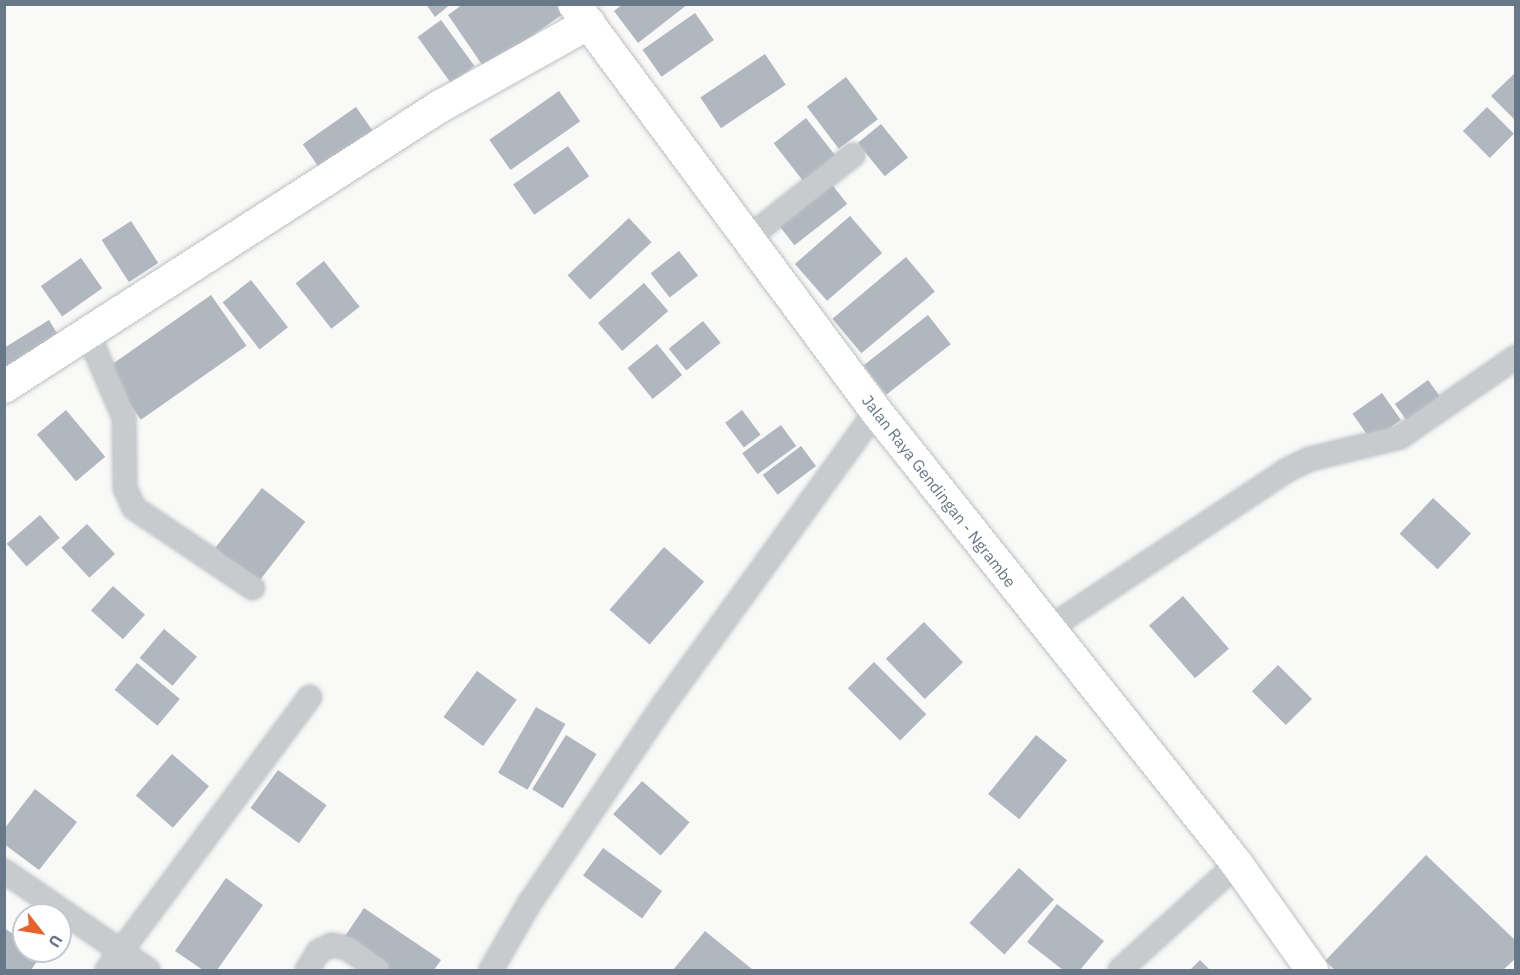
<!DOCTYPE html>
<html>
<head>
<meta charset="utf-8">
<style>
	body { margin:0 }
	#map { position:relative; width:1520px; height:975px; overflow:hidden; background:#f9f9f7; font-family:"IBM Plex Sans",sans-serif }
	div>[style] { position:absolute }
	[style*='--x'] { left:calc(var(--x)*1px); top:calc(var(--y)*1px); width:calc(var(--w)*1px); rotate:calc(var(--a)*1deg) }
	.building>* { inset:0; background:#b0b7be; transform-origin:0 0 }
	.roads { filter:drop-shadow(0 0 2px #bbc0c5) drop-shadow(0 0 2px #bbc0c5) }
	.street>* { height:22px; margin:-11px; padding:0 11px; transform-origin:11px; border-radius:11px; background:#c7cbce }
	.secondary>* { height:32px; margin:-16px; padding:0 16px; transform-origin:16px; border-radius:16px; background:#fff }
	span { translate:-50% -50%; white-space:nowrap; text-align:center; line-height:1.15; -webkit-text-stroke:6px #fff; paint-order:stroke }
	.street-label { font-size:16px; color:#677889 }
	.frame { position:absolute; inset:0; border:6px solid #677889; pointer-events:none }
	.north { position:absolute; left:12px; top:903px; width:60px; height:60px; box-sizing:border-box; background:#fff; border:2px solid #c2c9d0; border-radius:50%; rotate:121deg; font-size:16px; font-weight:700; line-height:24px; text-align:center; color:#677889 }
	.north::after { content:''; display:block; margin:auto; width:21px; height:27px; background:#ea6026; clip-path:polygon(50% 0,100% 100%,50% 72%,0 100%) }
</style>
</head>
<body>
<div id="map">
	<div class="building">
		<div style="clip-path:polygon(426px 4px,451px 4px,435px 17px)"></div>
		<div style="clip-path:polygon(463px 4px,557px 4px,563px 14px,485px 69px,448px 15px)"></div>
		<div style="clip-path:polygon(623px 4px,688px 4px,638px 43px,614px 11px)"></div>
		<div style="left:695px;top:13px;width:33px;height:64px;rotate:55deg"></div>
		<div style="left:441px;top:20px;width:57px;height:29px;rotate:54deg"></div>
		<div style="left:765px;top:54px;width:37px;height:78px;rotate:56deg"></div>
		<div style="clip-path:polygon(1516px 72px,1516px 121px,1491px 96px)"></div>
		<div style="left:846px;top:77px;width:53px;height:49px;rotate:53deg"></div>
		<div style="left:559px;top:91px;width:37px;height:85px;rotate:55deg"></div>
		<div style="left:356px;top:107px;width:33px;height:65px;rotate:55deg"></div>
		<div style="left:1487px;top:107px;width:38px;height:34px;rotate:45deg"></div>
		<div style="left:806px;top:118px;width:51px;height:41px;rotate:52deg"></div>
		<div style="left:881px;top:124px;width:43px;height:30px;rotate:51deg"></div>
		<div style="left:568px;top:146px;width:37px;height:67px;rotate:55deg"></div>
		<div style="left:830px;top:182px;width:28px;height:67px;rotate:52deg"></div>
		<div style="left:850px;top:216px;width:49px;height:73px;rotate:49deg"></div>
		<div style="left:629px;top:218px;width:33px;height:84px;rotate:47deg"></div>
		<div style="left:131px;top:221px;width:50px;height:35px;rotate:57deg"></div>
		<div style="left:679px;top:251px;width:31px;height:36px;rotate:52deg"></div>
		<div style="left:906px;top:257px;width:45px;height:96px;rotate:50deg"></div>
		<div style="left:81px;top:258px;width:37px;height:49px;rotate:55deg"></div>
		<div style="left:324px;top:261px;width:58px;height:36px;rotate:52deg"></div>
		<div style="left:251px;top:280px;width:60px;height:36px;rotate:52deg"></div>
		<div style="left:644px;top:283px;width:37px;height:61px;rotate:49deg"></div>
		<div style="left:211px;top:295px;width:62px;height:129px;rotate:55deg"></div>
		<div style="left:928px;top:315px;width:37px;height:82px;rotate:52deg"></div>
		<div style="clip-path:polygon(49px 320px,61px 340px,4px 373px,4px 348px)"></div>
		<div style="left:703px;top:321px;width:28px;height:44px;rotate:51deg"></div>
		<div style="left:657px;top:344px;width:40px;height:38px;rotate:51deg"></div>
		<div style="left:1428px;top:380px;width:26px;height:41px;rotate:54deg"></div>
		<div style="left:1382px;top:393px;width:33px;height:36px;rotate:55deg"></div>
		<div style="left:66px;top:410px;width:61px;height:38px;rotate:50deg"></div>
		<div style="left:742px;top:410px;width:31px;height:21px;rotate:53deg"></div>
		<div style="left:781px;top:425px;width:26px;height:48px;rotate:54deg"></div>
		<div style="left:801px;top:446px;width:25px;height:48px;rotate:53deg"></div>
		<div style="left:262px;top:488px;width:55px;height:76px;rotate:38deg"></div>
		<div style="left:1433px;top:498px;width:52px;height:49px;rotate:43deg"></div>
		<div style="left:40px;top:515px;width:30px;height:44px;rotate:49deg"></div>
		<div style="left:87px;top:524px;width:41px;height:35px;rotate:47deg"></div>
		<div style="left:664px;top:547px;width:53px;height:83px;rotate:41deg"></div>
		<div style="left:113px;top:586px;width:43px;height:33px;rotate:42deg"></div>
		<div style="left:1183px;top:596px;width:70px;height:45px;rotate:49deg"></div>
		<div style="left:924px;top:622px;width:56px;height:53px;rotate:46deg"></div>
		<div style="left:164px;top:629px;width:43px;height:38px;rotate:40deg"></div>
		<div style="left:874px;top:662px;width:74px;height:37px;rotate:45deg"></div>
		<div style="left:137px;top:663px;width:56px;height:35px;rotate:40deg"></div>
		<div style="left:1278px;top:665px;width:48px;height:37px;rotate:45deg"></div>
		<div style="left:477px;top:671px;width:49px;height:57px;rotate:36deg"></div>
		<div style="left:536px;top:707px;width:34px;height:76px;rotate:30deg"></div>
		<div style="left:566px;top:735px;width:36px;height:64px;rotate:32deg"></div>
		<div style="left:1036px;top:735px;width:40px;height:76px;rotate:39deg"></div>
		<div style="left:172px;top:754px;width:49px;height:55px;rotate:41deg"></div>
		<div style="left:278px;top:770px;width:60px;height:47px;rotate:36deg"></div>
		<div style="left:642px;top:781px;width:63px;height:44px;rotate:41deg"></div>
		<div style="clip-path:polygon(35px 789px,77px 822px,39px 870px,4px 844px,4px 829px)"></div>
		<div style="left:603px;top:848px;width:73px;height:34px;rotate:36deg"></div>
		<div style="clip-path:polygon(1426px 855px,1516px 941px,1516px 958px,1503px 970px,1335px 970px,1325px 961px)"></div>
		<div style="left:1019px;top:868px;width:47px;height:74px;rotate:42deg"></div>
		<div style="clip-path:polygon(226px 878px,263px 905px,217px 970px,203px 970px,175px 951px)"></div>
		<div style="clip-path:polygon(1057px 904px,1104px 941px,1080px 970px,1063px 970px,1027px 942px)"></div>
		<div style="clip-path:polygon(364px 908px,441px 960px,434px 970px,390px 970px,343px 939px)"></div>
		<div style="clip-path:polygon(4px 928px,24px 941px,24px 951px,42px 954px,31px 970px,4px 970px)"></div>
		<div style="clip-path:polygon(705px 931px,753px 970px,673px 970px)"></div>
		<div style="clip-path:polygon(1200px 960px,1210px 970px,1190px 970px)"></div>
	</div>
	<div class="roads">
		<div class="street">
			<div style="--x:748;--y:238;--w:134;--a:-38.3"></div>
			<div style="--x:88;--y:334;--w:90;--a:66.6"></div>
			<div style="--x:124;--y:417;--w:71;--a:89.2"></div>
			<div style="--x:125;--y:488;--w:22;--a:66"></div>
			<div style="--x:134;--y:508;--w:143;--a:33.9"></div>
			<div style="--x:1048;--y:629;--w:287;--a:-33.6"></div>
			<div style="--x:1287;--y:470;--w:25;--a:-26"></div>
			<div style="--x:1310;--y:459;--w:93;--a:-13.7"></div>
			<div style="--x:1400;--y:437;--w:141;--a:-34.6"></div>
			<div style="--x:4;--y:871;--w:175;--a:34.5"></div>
			<div style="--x:107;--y:970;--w:340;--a:-53.4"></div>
			<div style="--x:307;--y:970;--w:22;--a:-58"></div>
			<div style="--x:319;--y:951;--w:14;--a:-25"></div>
			<div style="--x:332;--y:945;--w:15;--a:11"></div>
			<div style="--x:347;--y:948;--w:38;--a:35"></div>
			<div style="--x:491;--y:970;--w:76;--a:-60.1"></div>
			<div style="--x:529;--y:904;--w:241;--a:-56"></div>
			<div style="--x:664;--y:704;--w:362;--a:-54.1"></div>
			<div style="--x:1120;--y:970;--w:158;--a:-42.2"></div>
		</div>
		<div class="secondary">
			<div style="--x:574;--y:4;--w:507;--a:53.42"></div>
			<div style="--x:876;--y:411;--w:579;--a:51.45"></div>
			<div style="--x:1237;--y:864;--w:130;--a:54.7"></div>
			<div style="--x:4;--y:387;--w:517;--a:-32.77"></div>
			<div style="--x:439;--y:107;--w:172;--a:-29.2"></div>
		</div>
	</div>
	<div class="street-label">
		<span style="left:939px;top:491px;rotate:52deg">Jalan Raya Gendingan - Ngrambe</span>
	</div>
	<div class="frame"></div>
	<div class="north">U</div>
</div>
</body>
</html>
